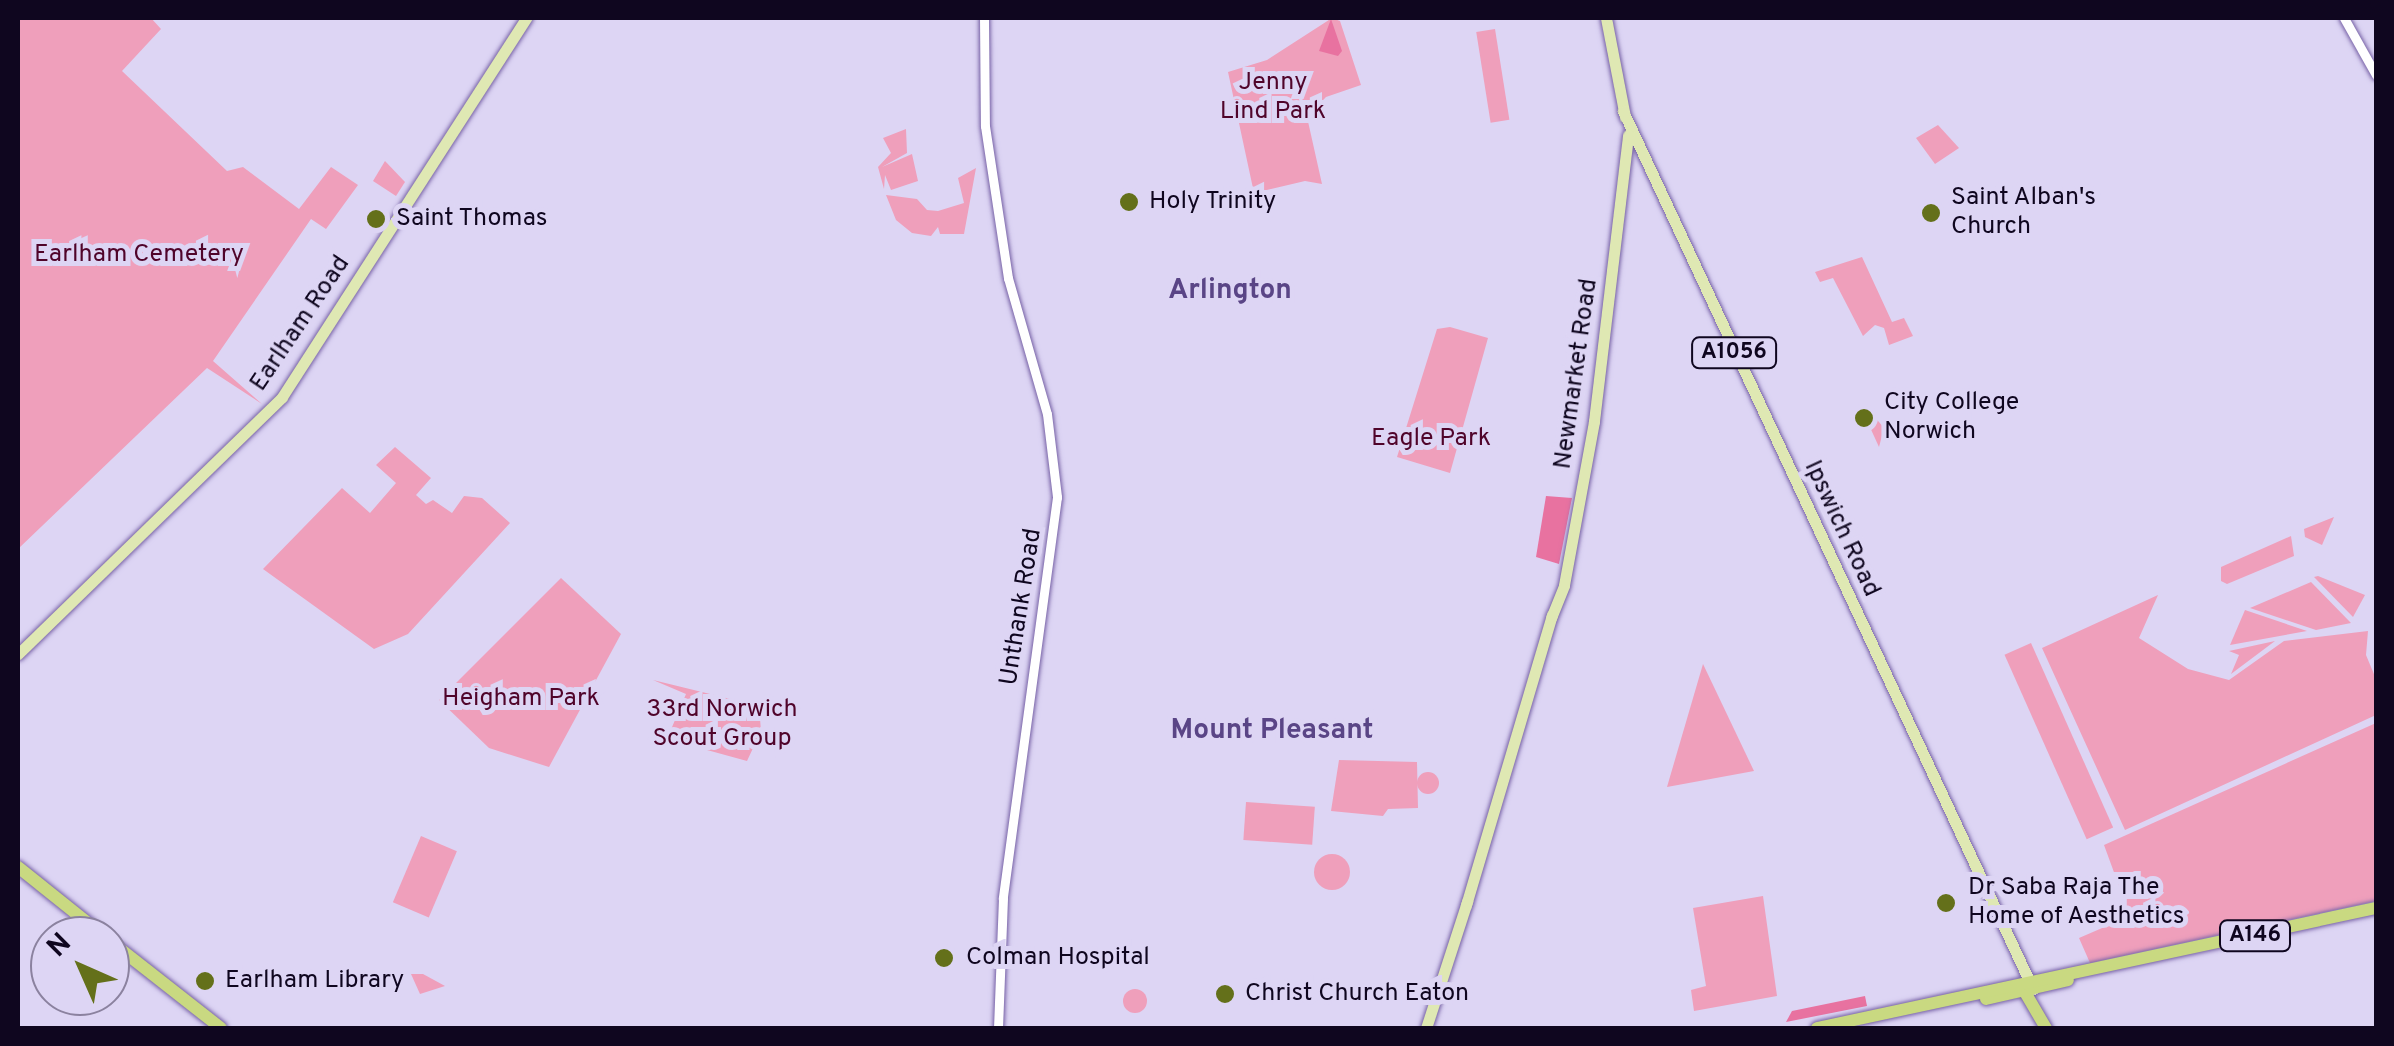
<!DOCTYPE html>
<html>
<head>
<meta charset="utf-8">
<style>
	body { margin:0 }
	#map { position:relative; width:2394px; height:1046px; overflow:hidden; background:#ddd5f4; font-family:Overpass,sans-serif }
	div>[style] { position:absolute }
	[style*='--x'] { left:calc(var(--x)*1px); top:calc(var(--y)*1px); width:calc(var(--w)*1px); rotate:calc(var(--a)*1deg) }
	.green>* { inset:0; background:#ef9fbb; transform-origin:0 0 }
	.round { border-radius:50% }
	.forest>* { inset:0; background:#e872a0 }
	.roads { filter:drop-shadow(0 0 2px #7762a6) drop-shadow(0 0 2px #7762a6) }
	.minor>* { height:9px; margin:-4.5px; padding:0 4.5px; transform-origin:4.5px; border-radius:4.5px; background:#fff }
	.major>* { height:11px; margin:-5.5px; padding:0 5.5px; transform-origin:5.5px; border-radius:5.5px; background:#dfe8b3 }
	.highway>* { height:12px; margin:-6px; padding:0 6px; transform-origin:6px; border-radius:6px; background:#c9d981 }
	.dots>* { width:28px; height:28px; translate:-50% -50%; box-sizing:border-box; border:5px solid #ddd5f4; border-radius:50% }
	span { translate:-50% -50%; white-space:nowrap; text-align:center; line-height:1.15; -webkit-text-stroke:10px #ddd5f4; paint-order:stroke }
	.shield-label span { padding:2px 8px; background:#ddd5f4; border:2px solid; border-radius:8px; -webkit-text-stroke-width:0 }
	.shield-label { font-size:22px; color:#0f061f; font-weight:700 }
	.park-label { font-size:25px; color:#50042a }
	.poi-label { font-size:25px; color:#0f061f }
	.left { translate:0 -50%; text-align:left }
	.street-label { font-size:25px; color:#0f061f }
	.neighbourhood-label { font-size:28px; color:#5a4586; font-weight:700 }
	.frame { position:absolute; inset:0; border:20px solid #0f061f; pointer-events:none }
	.north { position:absolute; left:30px; top:916px; width:100px; height:100px; box-sizing:border-box; background:#ddd5f4; border:2px solid #8b829f; border-radius:50%; rotate:315deg; font-size:28px; font-weight:700; line-height:40px; text-align:center; color:#0f061f }
	.north::after { content:''; display:block; margin:auto; width:35px; height:45px; background:#64701a; clip-path:polygon(50% 0,100% 100%,50% 72%,0 100%) }
</style>
</head>
<body>
<div id="map">
	<div class="green">
		<div style="clip-path:polygon(18px 18px,151px 18px,161px 29px,122px 71px,227px 171px,243px 167px,299px 209px,331px 167px,358px 185px,326px 229px,311px 219px,213px 361px,262px 404px,207px 368px,18px 549px)"></div>
		<div style="clip-path:polygon(1332px 18px,1340px 21px,1361px 85px,1326px 97px,1307px 117px,1322px 184px,1305px 181px,1254px 193px,1228px 72px,1267px 60px)"></div>
		<div style="left:1495px;top:29px;width:92px;height:19px;rotate:81deg"></div>
		<div style="clip-path:polygon(1938px 125px,1959px 148px,1935px 164px,1916px 138px)"></div>
		<div style="clip-path:polygon(906px 129px,907px 153px,882px 167px,912px 154px,918px 181px,891px 190px,885px 175px,884px 189px,878px 167px,891px 153px,883px 138px)"></div>
		<div style="clip-path:polygon(385px 161px,405px 182px,396px 196px,373px 181px)"></div>
		<div style="clip-path:polygon(976px 168px,964px 234px,940px 234px,938px 227px,931px 236px,912px 233px,896px 220px,886px 195px,917px 199px,927px 210px,938px 211px,964px 203px,958px 178px)"></div>
		<div style="clip-path:polygon(1862px 257px,1892px 322px,1904px 318px,1913px 336px,1889px 345px,1884px 328px,1875px 325px,1863px 336px,1833px 278px,1820px 282px,1815px 272px)"></div>
		<div style="clip-path:polygon(1450px 327px,1488px 338px,1450px 473px,1397px 457px,1437px 329px)"></div>
		<div style="clip-path:polygon(1868px 409px,1884px 428px,1879px 447px,1863px 412px)"></div>
		<div style="clip-path:polygon(395px 447px,431px 478px,416px 495px,426px 504px,433px 500px,452px 513px,464px 496px,482px 498px,510px 523px,408px 634px,374px 649px,263px 569px,342px 488px,370px 513px,396px 483px,376px 465px)"></div>
		<div style="clip-path:polygon(2334px 517px,2322px 545px,2305px 537px,2304px 529px)"></div>
		<div style="clip-path:polygon(2291px 536px,2294px 556px,2227px 584px,2221px 581px,2221px 567px)"></div>
		<div style="clip-path:polygon(2318px 576px,2365px 595px,2353px 617px,2314px 577px)"></div>
		<div style="clip-path:polygon(561px 578px,621px 634px,549px 767px,489px 748px,439px 700px)"></div>
		<div style="clip-path:polygon(2311px 582px,2351px 623px,2316px 630px,2250px 608px)"></div>
		<div style="clip-path:polygon(2158px 595px,2139px 638px,2188px 669px,2229px 680px,2284px 641px,2368px 631px,2366px 655px,2376px 679px,2376px 715px,2125px 830px,2042px 648px)"></div>
		<div style="clip-path:polygon(2245px 610px,2307px 631px,2230px 645px)"></div>
		<div style="clip-path:polygon(2275px 641px,2231px 674px,2239px 655px,2229px 651px)"></div>
		<div style="left:2031px;top:643px;width:202px;height:29px;rotate:66deg"></div>
		<div style="clip-path:polygon(1703px 664px,1754px 771px,1667px 787px)"></div>
		<div style="clip-path:polygon(653px 680px,759px 706px,761px 731px,747px 761px,667px 739px,686px 694px)"></div>
		<div style="clip-path:polygon(2376px 723px,2376px 901px,2090px 963px,2079px 938px,2130px 916px,2104px 845px)"></div>
		<div style="clip-path:polygon(1339px 760px,1417px 762px,1418px 808px,1388px 809px,1383px 816px,1331px 811px)"></div>
		<div class="round" style="left:1417px;top:772px;width:22px;height:22px"></div>
		<div style="left:1246px;top:802px;width:69px;height:38px;rotate:4deg"></div>
		<div style="left:421px;top:836px;width:39px;height:72px;rotate:23deg"></div>
		<div class="round" style="left:1314px;top:854px;width:36px;height:36px"></div>
		<div style="clip-path:polygon(1763px 896px,1777px 996px,1694px 1011px,1691px 990px,1706px 986px,1693px 908px)"></div>
		<div style="clip-path:polygon(411px 974px,423px 974px,445px 986px,420px 994px)"></div>
		<div class="round" style="left:1123px;top:989px;width:24px;height:24px"></div>
	</div>
	<div class="forest">
		<div style="clip-path:polygon(1331px 19px,1342px 51px,1338px 56px,1319px 51px)"></div>
		<div style="clip-path:polygon(1546px 496px,1572px 498px,1559px 564px,1536px 557px)"></div>
		<div style="clip-path:polygon(1865px 996px,1867px 1006px,1786px 1022px,1792px 1011px)"></div>
	</div>
	<div class="roads">
		<div class="minor">
			<div style="--x:984;--y:18;--w:108;--a:89.5"></div>
			<div style="--x:985;--y:126;--w:154;--a:81.4"></div>
			<div style="--x:1008;--y:278;--w:141;--a:74"></div>
			<div style="--x:1047;--y:414;--w:84;--a:83.1"></div>
			<div style="--x:1057;--y:497;--w:405;--a:97.7"></div>
			<div style="--x:1003;--y:898;--w:130;--a:92.2"></div>
			<div style="--x:2344;--y:18;--w:65;--a:60.7"></div>
		</div>
		<div class="major">
			<div style="--x:1606;--y:18;--w:101;--a:79.1"></div>
			<div style="--x:1623;--y:111;--w:969;--a:64.97"></div>
			<div style="--x:1551;--y:618;--w:35;--a:-68"></div>
			<div style="--x:1564;--y:585;--w:167;--a:-79.6"></div>
			<div style="--x:1594;--y:421;--w:288;--a:-83.2"></div>
			<div style="--x:18;--y:654;--w:368;--a:-44.2"></div>
			<div style="--x:282;--y:397;--w:451;--a:-57.2"></div>
			<div style="--x:1466;--y:905;--w:303;--a:-73.5"></div>
			<div style="--x:1426;--y:1028;--w:133;--a:-72"></div>
		</div>
		<div class="highway">
			<div style="--x:18;--y:867;--w:110;--a:38.7"></div>
			<div style="--x:110;--y:941;--w:141;--a:38.1"></div>
			<div style="--x:2022;--y:987;--w:48;--a:59.7"></div>
			<div style="--x:1986;--y:999;--w:84;--a:-13"></div>
			<div style="--x:1817;--y:1028;--w:572;--a:-12.12"></div>
		</div>
	</div>
	<div class="dots">
		<div style="left:1129px;top:202px;background:#64701a"></div>
		<div style="left:1931px;top:213px;background:#64701a"></div>
		<div style="left:376px;top:219px;background:#64701a"></div>
		<div style="left:1864px;top:418px;background:#64701a"></div>
		<div style="left:1946px;top:903px;background:#64701a"></div>
		<div style="left:944px;top:958px;background:#64701a"></div>
		<div style="left:205px;top:981px;background:#64701a"></div>
		<div style="left:1225px;top:994px;background:#64701a"></div>
	</div>
	<div class="shield-label">
		<span style="left:1734px;top:353px">A1056</span>
		<span style="left:2255px;top:936px">A146</span>
	</div>
	<div class="park-label">
		<span style="left:1273px;top:98px">Jenny<br>Lind Park</span>
		<span style="left:139px;top:255px">Earlham Cemetery</span>
		<span style="left:1431px;top:439px">Eagle Park</span>
		<span style="left:521px;top:699px">Heigham Park</span>
		<span style="left:722px;top:725px">33rd Norwich<br>Scout Group</span>
	</div>
	<div class="poi-label">
		<span class="left" style="left:1951px;top:213px">Saint Alban's<br>Church</span>
		<span class="left" style="left:1149px;top:202px">Holy Trinity</span>
		<span class="left" style="left:396px;top:219px">Saint Thomas</span>
		<span class="left" style="left:1884px;top:418px">City College<br>Norwich</span>
		<span class="left" style="left:1968px;top:903px">Dr Saba Raja The<br>Home of Aesthetics</span>
		<span class="left" style="left:966px;top:958px">Colman Hospital</span>
		<span class="left" style="left:225px;top:981px">Earlham Library</span>
		<span class="left" style="left:1245px;top:994px">Christ Church Eaton</span>
	</div>
	<div class="street-label">
		<span style="left:301px;top:324px;rotate:-56deg">Earlham Road</span>
		<span style="left:1577px;top:374px;rotate:-82deg">Newmarket Road</span>
		<span style="left:1841px;top:529px;rotate:65deg">Ipswich Road</span>
		<span style="left:1022px;top:607px;rotate:-81deg">Unthank Road</span>
	</div>
	<div class="neighbourhood-label">
		<span style="left:1230px;top:291px">Arlington</span>
		<span style="left:1272px;top:731px">Mount Pleasant</span>
	</div>
	<div class="frame"></div>
	<div class="north">N</div>
</div>
</body>
</html>
